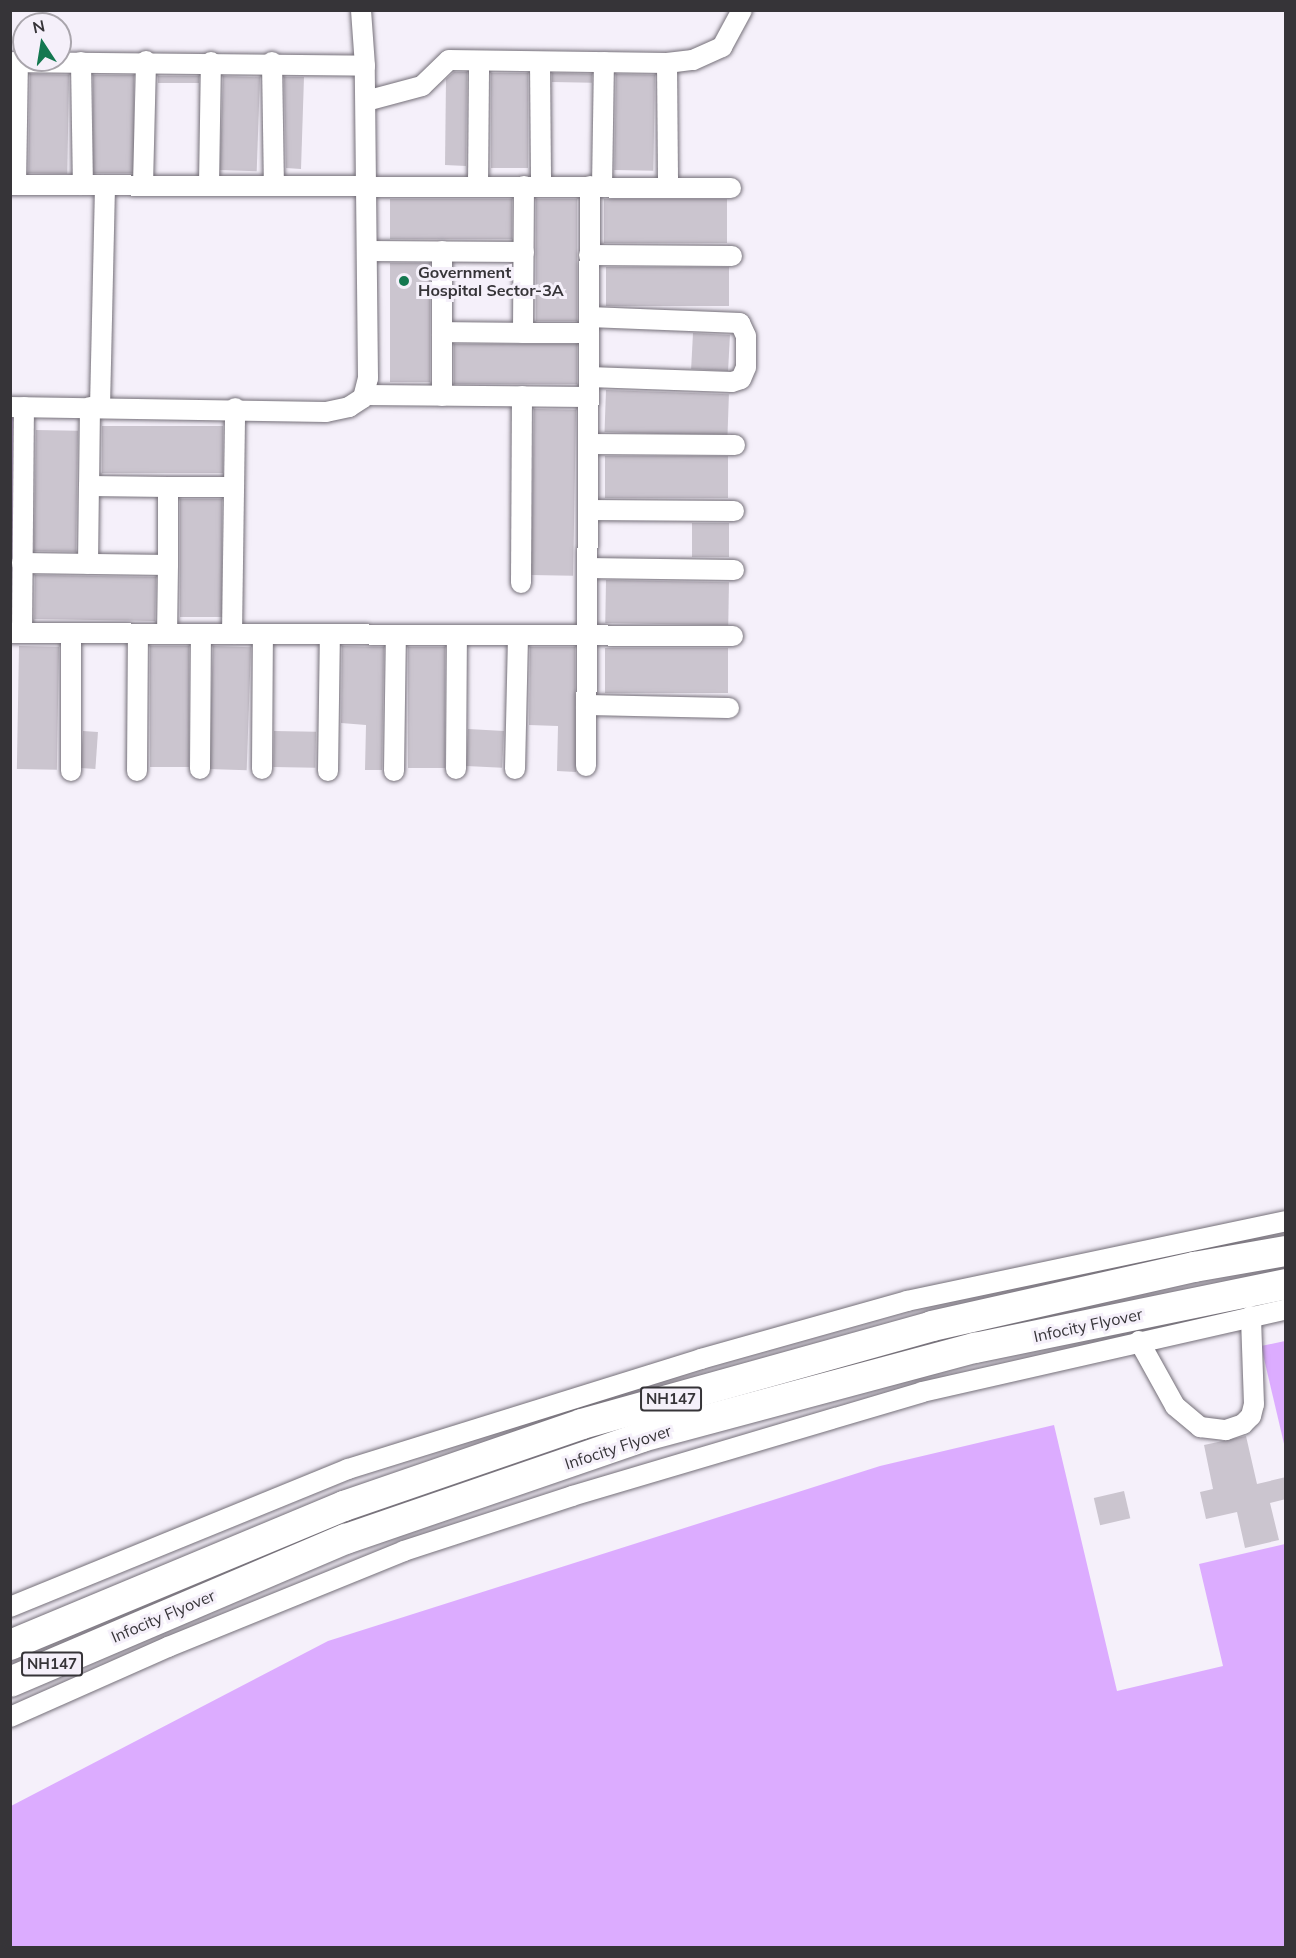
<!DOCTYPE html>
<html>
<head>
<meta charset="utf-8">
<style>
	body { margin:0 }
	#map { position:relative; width:1296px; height:1958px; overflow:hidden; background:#f5f0fa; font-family:Mulish,sans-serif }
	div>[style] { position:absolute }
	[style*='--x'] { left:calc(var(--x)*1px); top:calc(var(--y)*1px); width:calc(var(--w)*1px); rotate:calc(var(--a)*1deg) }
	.green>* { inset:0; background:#e0bcfb }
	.forest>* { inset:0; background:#dcacff }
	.building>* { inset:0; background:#cbc5cf; transform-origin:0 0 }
	.roads { filter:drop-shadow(0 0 2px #746f78) drop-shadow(0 0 2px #746f78) }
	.minor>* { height:20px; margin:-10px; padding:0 10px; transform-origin:10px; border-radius:10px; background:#fff }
	.highway>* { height:30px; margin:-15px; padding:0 15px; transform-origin:15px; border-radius:15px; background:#fff }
	.dots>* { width:16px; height:16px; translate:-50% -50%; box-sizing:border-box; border:3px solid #f5f0fa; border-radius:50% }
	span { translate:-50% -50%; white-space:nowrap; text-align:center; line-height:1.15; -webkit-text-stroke:6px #f5f0fa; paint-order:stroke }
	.shield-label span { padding:2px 4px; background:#f5f0fa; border:2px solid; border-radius:4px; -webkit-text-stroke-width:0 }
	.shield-label { font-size:15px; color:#363438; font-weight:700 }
	.poi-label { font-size:16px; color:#363438; font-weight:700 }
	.left { translate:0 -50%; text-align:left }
	.street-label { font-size:16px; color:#363438 }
	.frame { position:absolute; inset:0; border:12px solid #363438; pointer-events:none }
	.north { position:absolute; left:12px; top:12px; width:60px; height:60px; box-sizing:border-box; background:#f5f0fa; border:2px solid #a9a5ac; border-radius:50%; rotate:348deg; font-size:16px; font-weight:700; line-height:24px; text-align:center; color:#363438 }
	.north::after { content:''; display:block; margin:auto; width:21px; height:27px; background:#147850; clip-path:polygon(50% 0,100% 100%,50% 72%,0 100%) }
</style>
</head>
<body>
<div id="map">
	<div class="green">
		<div style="clip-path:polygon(10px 417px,13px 417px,13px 623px,11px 623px)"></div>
	</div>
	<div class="forest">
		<div style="clip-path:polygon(1285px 1341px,1285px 1448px,1261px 1346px)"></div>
		<div style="clip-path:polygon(1054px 1425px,1117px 1691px,1223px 1666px,1199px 1564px,1285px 1544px,1285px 1947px,11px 1947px,11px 1806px,328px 1641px,880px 1466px)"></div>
	</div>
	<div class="building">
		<div style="clip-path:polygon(454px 72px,467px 72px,466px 166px,445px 165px,446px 79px)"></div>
		<div style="left:491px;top:73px;width:37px;height:95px"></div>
		<div style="left:552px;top:73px;width:40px;height:9px;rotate:1deg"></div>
		<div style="left:30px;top:74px;width:39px;height:99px;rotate:1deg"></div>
		<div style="left:616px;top:74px;width:39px;height:96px;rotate:1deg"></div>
		<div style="left:93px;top:75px;width:41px;height:98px"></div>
		<div style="left:158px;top:76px;width:41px;height:7px"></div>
		<div style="left:223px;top:76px;width:37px;height:94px;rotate:2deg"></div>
		<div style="clip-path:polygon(284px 77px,304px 77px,301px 169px,286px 168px)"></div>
		<div style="left:390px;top:199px;width:122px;height:40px"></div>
		<div style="left:536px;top:199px;width:41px;height:122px"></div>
		<div style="left:604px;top:199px;width:123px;height:44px"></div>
		<div style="left:390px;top:263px;width:40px;height:119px"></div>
		<div style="left:606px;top:267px;width:123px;height:39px"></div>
		<div style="left:693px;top:333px;width:37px;height:36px;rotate:3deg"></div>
		<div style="left:454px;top:344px;width:123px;height:40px"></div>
		<div style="left:606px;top:390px;width:123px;height:42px;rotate:2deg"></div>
		<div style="left:534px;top:409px;width:42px;height:166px;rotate:1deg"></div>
		<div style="left:102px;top:426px;width:121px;height:47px"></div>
		<div style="left:36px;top:430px;width:42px;height:121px;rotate:1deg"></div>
		<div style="left:605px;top:456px;width:123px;height:42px"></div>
		<div style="left:180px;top:499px;width:42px;height:118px"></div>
		<div style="left:692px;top:523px;width:37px;height:34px"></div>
		<div style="left:35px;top:575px;width:121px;height:44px;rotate:1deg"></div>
		<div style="left:606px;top:580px;width:123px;height:43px;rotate:1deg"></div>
		<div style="left:19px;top:646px;width:40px;height:123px;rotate:1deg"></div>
		<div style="left:150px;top:646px;width:39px;height:121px"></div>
		<div style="left:213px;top:646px;width:38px;height:123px;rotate:2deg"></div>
		<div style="clip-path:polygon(342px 646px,384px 647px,382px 770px,365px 770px,366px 725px,341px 723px)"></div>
		<div style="left:408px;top:647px;width:37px;height:121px"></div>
		<div style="clip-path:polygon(530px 647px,575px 647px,576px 772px,557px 771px,558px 726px,529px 725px)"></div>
		<div style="left:605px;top:648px;width:123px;height:45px"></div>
		<div style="left:468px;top:729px;width:36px;height:37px;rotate:3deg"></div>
		<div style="left:83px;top:731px;width:15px;height:37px;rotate:4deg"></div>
		<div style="left:274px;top:731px;width:42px;height:36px;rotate:1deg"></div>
		<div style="clip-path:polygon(1246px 1436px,1257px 1484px,1286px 1477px,1286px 1499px,1270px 1503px,1279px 1540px,1245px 1548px,1237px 1512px,1206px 1519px,1200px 1492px,1213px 1489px,1204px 1445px)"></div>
		<div style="left:1124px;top:1491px;width:28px;height:31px;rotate:77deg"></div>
	</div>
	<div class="roads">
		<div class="minor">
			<div style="--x:10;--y:62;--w:355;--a:0.6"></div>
			<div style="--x:81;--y:62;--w:123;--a:89.1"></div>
			<div style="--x:272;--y:62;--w:123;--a:89.1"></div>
			<div style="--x:540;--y:62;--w:124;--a:89.5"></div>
			<div style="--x:667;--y:63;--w:124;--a:89.5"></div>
			<div style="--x:366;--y:101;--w:58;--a:-15"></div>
			<div style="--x:422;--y:86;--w:37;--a:-44"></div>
			<div style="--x:449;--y:60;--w:218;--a:0.8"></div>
			<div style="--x:667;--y:63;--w:26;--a:-7"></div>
			<div style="--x:693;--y:60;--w:32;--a:-24"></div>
			<div style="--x:722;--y:47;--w:42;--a:-61.6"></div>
			<div style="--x:10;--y:185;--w:721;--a:0.24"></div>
			<div style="--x:16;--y:185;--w:122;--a:-89.1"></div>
			<div style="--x:143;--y:185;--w:124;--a:-88.6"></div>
			<div style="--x:209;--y:185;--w:123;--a:-89.1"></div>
			<div style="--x:478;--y:186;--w:125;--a:-89.5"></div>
			<div style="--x:524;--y:186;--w:147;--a:90.4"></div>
			<div style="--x:523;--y:333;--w:66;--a:0"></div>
			<div style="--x:602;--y:187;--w:125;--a:-89.1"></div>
			<div style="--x:367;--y:251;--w:157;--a:0.4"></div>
			<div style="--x:589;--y:255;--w:143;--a:0.4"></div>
			<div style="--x:442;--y:332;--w:81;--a:0.7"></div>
			<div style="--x:589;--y:377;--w:143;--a:2"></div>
			<div style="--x:732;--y:382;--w:9;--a:-18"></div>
			<div style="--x:741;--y:379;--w:13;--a:-67"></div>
			<div style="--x:746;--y:367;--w:31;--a:-90"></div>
			<div style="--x:746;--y:336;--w:14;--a:-115"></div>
			<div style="--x:740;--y:323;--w:151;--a:-177.7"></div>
			<div style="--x:365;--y:395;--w:223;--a:0.5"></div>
			<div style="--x:442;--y:396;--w:145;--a:-90"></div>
			<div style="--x:10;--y:407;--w:316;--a:0.9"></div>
			<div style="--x:326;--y:412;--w:24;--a:-12"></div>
			<div style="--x:349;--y:407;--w:17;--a:-33"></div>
			<div style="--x:363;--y:398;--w:21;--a:-76"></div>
			<div style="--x:368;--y:378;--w:312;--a:-90.6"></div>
			<div style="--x:365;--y:66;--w:56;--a:-94.1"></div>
			<div style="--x:90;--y:407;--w:79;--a:90.7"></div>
			<div style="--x:89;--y:486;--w:79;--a:0.7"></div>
			<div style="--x:100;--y:407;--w:222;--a:-88.7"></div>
			<div style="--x:588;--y:444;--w:147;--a:0.4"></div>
			<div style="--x:588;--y:510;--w:146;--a:0.4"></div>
			<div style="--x:22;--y:563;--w:146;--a:0.8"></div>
			<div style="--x:168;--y:565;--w:69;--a:90.8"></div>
			<div style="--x:88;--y:564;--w:78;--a:-89.3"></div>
			<div style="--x:168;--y:565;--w:78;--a:-90"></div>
			<div style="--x:168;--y:487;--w:66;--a:0"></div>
			<div style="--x:587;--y:568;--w:147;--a:0.8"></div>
			<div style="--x:521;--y:583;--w:187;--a:-89.7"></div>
			<div style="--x:10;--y:633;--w:723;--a:0.24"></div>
			<div style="--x:22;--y:633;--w:226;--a:-89.5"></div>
			<div style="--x:232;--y:634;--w:226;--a:-89.2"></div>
			<div style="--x:586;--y:705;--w:143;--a:1.2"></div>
			<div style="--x:586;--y:766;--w:580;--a:-89.6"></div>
			<div style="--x:200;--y:769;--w:135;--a:-89.6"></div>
			<div style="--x:262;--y:769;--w:135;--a:-89.6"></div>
			<div style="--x:456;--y:769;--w:134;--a:-89.6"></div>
			<div style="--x:515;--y:769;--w:133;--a:-88.7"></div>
			<div style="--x:71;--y:771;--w:138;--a:-90"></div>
			<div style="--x:137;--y:771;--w:137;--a:-89.6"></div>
			<div style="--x:328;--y:771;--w:137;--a:-89.2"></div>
			<div style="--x:394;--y:771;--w:136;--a:-89.2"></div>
			<div style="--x:1139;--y:1341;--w:74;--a:61"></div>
			<div style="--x:1175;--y:1406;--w:33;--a:40"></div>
			<div style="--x:1200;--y:1427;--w:26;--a:7"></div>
			<div style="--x:1226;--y:1430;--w:18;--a:-19"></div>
			<div style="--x:1243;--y:1424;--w:11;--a:-45"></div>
			<div style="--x:1251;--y:1416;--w:12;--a:-76"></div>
			<div style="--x:1254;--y:1404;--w:88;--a:-92"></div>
			<div style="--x:10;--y:1607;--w:365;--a:-22.2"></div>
			<div style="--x:348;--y:1469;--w:370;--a:-17.3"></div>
			<div style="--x:701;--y:1359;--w:214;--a:-15.7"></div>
			<div style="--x:907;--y:1301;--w:387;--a:-11.9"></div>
			<div style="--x:10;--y:1717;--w:173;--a:-23.9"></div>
			<div style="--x:168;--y:1647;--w:255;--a:-22.1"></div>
			<div style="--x:404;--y:1551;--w:177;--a:-18.1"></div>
			<div style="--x:572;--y:1496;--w:365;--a:-16.5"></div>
			<div style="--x:922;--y:1392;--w:373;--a:-12.8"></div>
		</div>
		<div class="highway">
			<div style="--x:10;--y:1645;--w:362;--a:-22.6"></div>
			<div style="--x:344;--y:1506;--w:252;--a:-19"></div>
			<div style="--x:582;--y:1424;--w:363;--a:-15.6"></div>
			<div style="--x:932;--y:1326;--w:269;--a:-12.7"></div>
			<div style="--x:1194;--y:1267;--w:93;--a:-9.9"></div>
			<div style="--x:10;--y:1682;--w:365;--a:-23.1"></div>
			<div style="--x:346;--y:1539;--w:313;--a:-19"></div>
			<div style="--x:642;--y:1437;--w:345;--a:-15"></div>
			<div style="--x:975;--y:1348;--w:318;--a:-11.6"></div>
		</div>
	</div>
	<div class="dots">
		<div style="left:404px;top:281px;background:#147850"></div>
	</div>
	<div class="shield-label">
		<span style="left:671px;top:1399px">NH147</span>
		<span style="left:52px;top:1664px">NH147</span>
	</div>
	<div class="poi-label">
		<span class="left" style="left:418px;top:281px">Government<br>Hospital Sector-3A</span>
	</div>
	<div class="street-label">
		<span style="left:1088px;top:1325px;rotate:-12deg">Infocity Flyover</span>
		<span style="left:618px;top:1447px;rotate:-18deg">Infocity Flyover</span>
		<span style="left:163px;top:1616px;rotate:-23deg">Infocity Flyover</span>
	</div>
	<div class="frame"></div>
	<div class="north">N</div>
</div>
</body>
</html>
